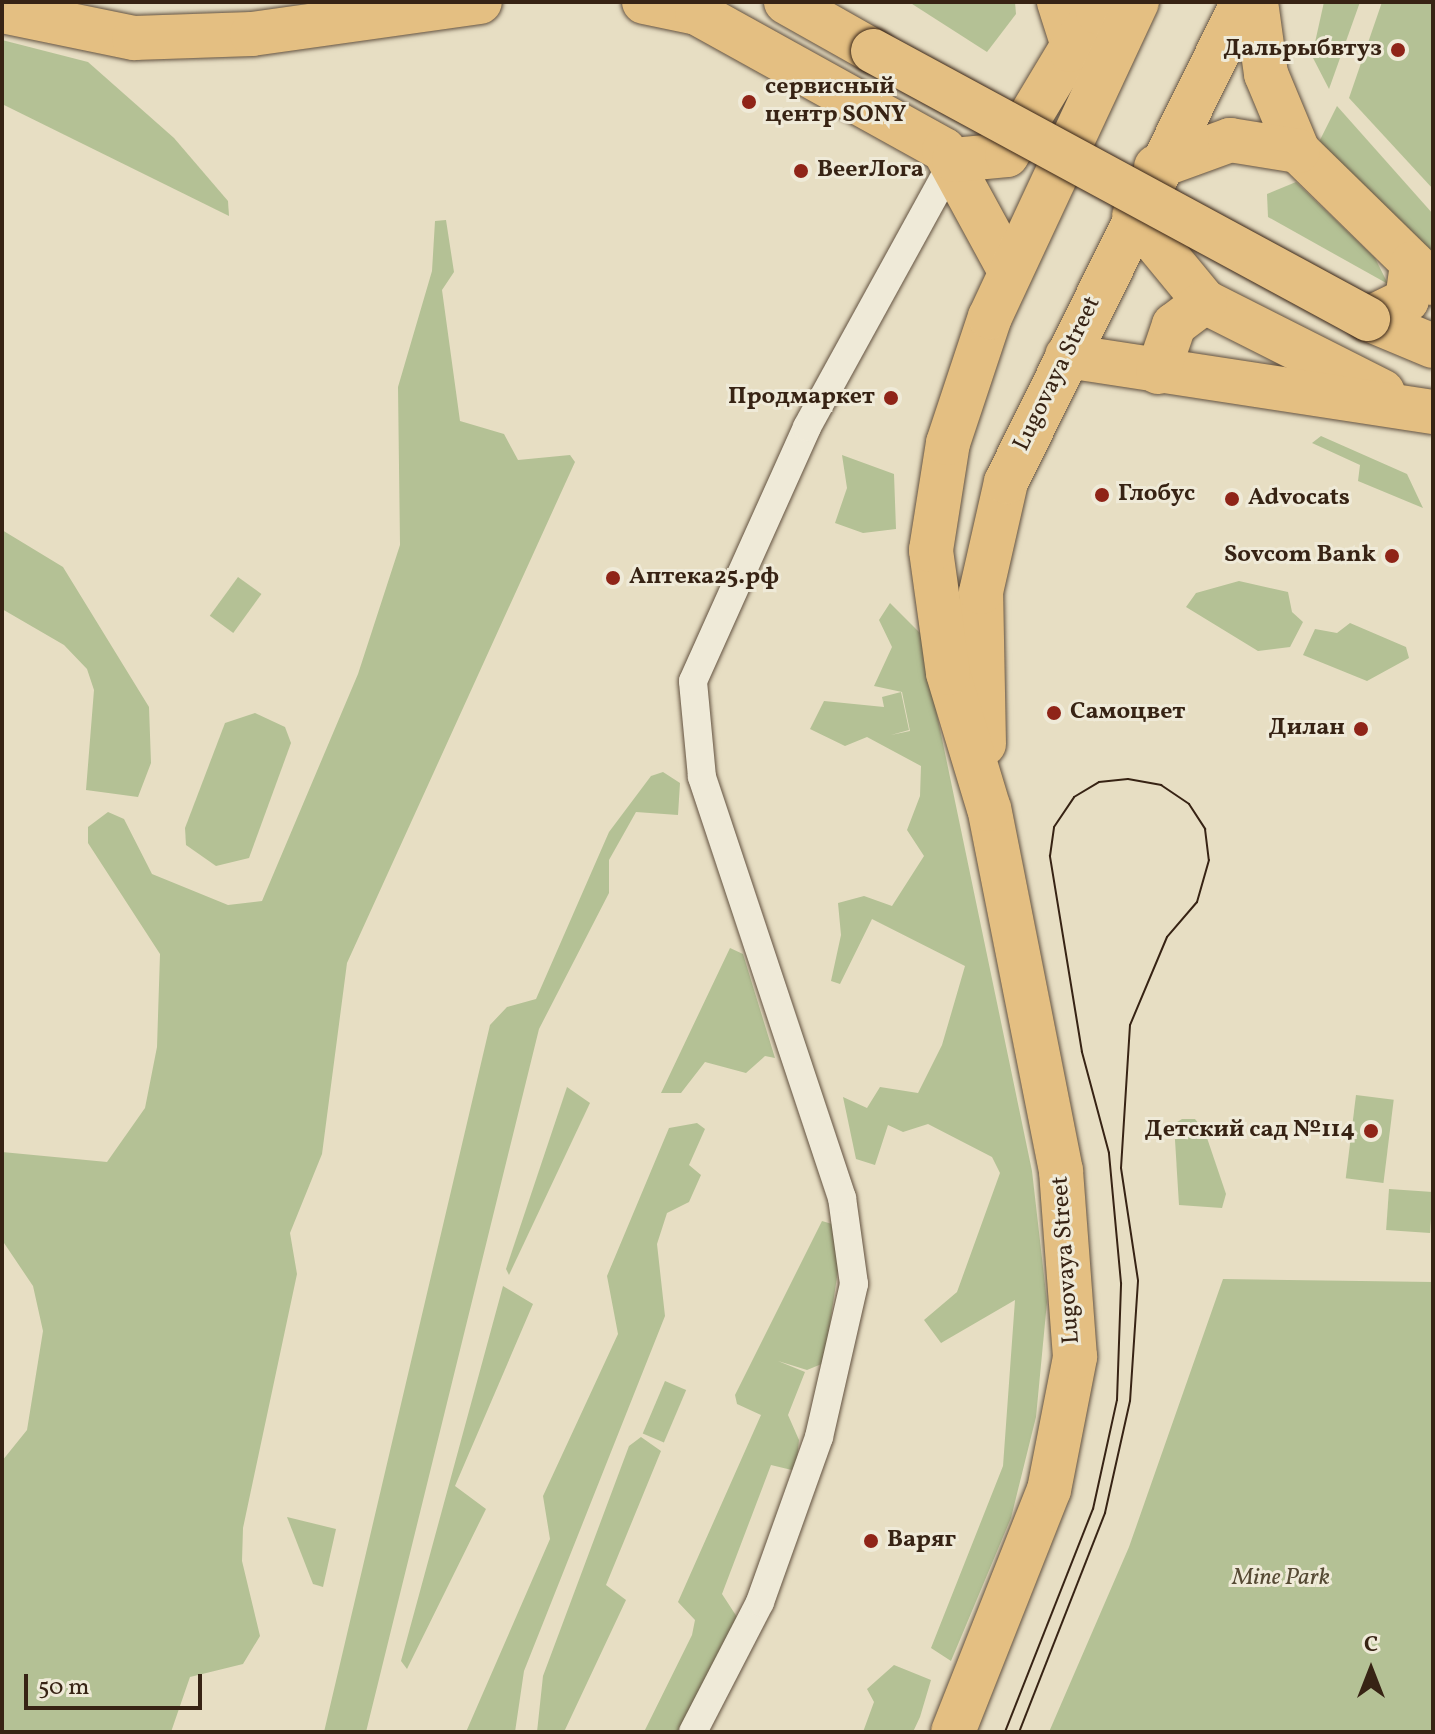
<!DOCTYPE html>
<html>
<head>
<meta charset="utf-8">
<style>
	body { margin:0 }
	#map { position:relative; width:1435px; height:1734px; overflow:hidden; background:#e7dec3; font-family:Vollkorn,serif }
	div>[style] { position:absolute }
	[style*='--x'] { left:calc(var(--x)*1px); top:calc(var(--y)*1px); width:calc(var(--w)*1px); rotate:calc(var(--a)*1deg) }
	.green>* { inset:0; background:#b4c195; transform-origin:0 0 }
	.roads { filter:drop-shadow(0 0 2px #635240) drop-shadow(0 0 2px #635240) }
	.minor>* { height:28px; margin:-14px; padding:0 14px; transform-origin:14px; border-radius:14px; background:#efead8 }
	.primary>* { height:44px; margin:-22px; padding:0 22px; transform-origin:22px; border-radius:22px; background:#e4bf82 }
	.tram>* { height:2px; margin:-1px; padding:0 1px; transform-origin:1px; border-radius:1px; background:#372314 }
	.bridges { filter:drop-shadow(0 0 2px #372314) drop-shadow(0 0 2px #372314) }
	.primary-bridge>* { height:44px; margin:-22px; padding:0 22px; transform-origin:22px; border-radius:22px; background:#e4bf82 }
	.dots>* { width:22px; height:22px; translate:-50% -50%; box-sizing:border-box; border:4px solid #efead8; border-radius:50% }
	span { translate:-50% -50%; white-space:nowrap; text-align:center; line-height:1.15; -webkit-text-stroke:6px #efead8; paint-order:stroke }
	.poi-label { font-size:24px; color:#372314; font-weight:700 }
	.right { translate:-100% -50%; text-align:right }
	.left { translate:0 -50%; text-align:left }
	.street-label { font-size:24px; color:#372314 }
	.park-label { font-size:24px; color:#564a34; font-style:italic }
	.frame { position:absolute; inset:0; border:4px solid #372314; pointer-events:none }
	.north { position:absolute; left:1331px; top:1630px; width:80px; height:80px; -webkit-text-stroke:6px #efead8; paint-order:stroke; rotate:0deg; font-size:22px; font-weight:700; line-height:32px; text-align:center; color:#372314 }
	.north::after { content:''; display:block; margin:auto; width:28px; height:36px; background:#372314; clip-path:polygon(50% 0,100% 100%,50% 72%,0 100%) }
	.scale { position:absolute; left:24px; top:1674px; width:178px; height:36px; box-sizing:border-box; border:4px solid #372314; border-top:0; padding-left:10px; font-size:24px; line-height:28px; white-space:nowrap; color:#372314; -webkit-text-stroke:6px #efead8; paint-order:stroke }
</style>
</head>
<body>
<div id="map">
	<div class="green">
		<div style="clip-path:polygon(909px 2px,1015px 2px,1016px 14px,987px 52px)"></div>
		<div style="clip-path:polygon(1324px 2px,1360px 2px,1329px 89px,1312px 56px)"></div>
		<div style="clip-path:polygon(1382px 2px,1433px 2px,1433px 189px,1349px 98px)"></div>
		<div style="clip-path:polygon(2px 40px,88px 62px,174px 138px,228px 201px,229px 216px,2px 104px)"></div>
		<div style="clip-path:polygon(1337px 106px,1433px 214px,1433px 255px,1319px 142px)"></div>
		<div style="clip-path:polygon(1296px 182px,1375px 258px,1388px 284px,1268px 217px,1267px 194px)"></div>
		<div style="clip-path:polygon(446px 220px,454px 272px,442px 290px,460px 421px,504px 434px,518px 460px,570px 455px,575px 462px,347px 963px,322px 1154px,290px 1233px,297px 1274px,243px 1528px,242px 1561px,260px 1636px,243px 1664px,190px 1677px,171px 1732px,2px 1732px,2px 1461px,27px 1430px,43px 1331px,33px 1286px,2px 1240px,2px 1152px,107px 1162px,145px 1108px,157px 1047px,160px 954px,88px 843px,88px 827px,108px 812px,124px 819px,152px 874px,228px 905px,262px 901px,358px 674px,400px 545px,398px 387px,432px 271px,435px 221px)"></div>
		<div style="clip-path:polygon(1321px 436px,1407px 474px,1423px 508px,1358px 481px,1360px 465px,1312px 443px)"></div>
		<div style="clip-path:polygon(842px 455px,894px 474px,896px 529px,863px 533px,835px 523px,847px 488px)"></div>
		<div style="clip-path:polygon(2px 530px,63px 567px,149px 707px,151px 763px,138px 797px,86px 790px,94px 690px,87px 669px,64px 645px,2px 609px)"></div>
		<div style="left:238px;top:577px;width:29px;height:48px;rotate:36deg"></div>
		<div style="clip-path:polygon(1239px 581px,1288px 592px,1292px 612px,1303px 622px,1290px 647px,1258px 651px,1186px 607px,1196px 593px)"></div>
		<div style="clip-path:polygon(890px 603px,920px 633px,1032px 1171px,1047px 1302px,1036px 1417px,1011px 1518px,951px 1661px,931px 1648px,1003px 1466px,1015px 1300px,941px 1343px,924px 1320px,957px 1292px,1000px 1173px,992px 1157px,928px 1124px,903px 1132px,888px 1125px,875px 1165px,856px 1159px,843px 1097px,867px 1108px,880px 1087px,918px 1093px,942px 1045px,965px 966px,872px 919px,840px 984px,831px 981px,841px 935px,838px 903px,864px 896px,892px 906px,924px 856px,907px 830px,920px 796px,921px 766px,867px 737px,845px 746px,810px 729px,824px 701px,884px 707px,882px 697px,901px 692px,909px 730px,891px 735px,910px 731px,902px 692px,874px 686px,892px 647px,879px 620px)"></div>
		<div style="clip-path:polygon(1350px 623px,1406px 647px,1409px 658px,1367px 681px,1303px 655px,1315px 629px,1337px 633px)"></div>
		<div style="clip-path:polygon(255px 713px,285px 727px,291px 743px,249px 858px,216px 866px,186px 845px,185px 828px,225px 723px)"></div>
		<div style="clip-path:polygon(663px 772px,680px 783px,678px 815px,636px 812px,609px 860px,609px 893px,539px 1029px,366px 1732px,324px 1732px,490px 1025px,507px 1007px,536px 999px,609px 832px,651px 776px)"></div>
		<div style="clip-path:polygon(730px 948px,743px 954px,775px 1058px,765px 1056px,746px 1073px,705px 1062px,681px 1093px,661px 1093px)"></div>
		<div style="clip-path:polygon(567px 1087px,590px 1103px,509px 1275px,506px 1269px)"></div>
		<div style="left:1356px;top:1095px;width:38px;height:84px;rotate:7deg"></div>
		<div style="clip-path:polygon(1182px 1119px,1195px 1119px,1205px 1132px,1226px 1194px,1222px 1208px,1179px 1205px,1174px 1124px)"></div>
		<div style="clip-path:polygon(697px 1123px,705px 1129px,689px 1165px,701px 1175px,689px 1202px,667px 1213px,657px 1244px,665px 1316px,524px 1671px,515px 1732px,466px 1732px,550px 1539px,543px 1496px,618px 1334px,607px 1276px,669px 1128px)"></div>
		<div style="left:1389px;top:1189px;width:44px;height:41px;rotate:4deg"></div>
		<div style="clip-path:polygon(822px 1221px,832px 1224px,839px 1264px,824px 1363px,807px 1370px,778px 1361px,805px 1372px,788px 1415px,799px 1440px,796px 1471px,771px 1465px,722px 1594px,737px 1617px,680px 1732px,644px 1732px,692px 1635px,695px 1620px,678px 1602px,761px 1415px,737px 1404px,735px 1395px)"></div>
		<div style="clip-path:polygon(1223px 1279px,1433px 1282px,1433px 1732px,1049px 1732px,1129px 1547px)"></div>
		<div style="clip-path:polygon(503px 1286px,533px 1304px,455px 1486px,486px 1509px,407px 1669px,401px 1661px)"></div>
		<div style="left:665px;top:1381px;width:23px;height:57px;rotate:23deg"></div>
		<div style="clip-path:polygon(641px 1437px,661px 1451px,606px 1585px,626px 1600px,564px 1732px,537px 1732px,543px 1676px,629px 1446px)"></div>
		<div style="clip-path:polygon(287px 1517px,336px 1529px,323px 1587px,313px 1584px)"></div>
		<div style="clip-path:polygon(894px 1665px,931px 1680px,920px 1717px,913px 1732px,863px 1732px,874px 1702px,867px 1689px)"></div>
	</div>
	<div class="roads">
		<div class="minor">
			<div style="--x:693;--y:1732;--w:146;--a:-62.7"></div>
			<div style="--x:760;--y:1602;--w:175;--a:-70.3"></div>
			<div style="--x:819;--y:1437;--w:157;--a:-77.1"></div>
			<div style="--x:854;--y:1284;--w:87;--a:-97.9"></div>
			<div style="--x:842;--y:1198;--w:444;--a:-108.4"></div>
			<div style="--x:702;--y:777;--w:96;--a:-95.4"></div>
			<div style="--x:693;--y:681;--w:278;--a:-65.8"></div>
			<div style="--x:807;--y:427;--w:305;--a:-61.2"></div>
		</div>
		<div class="primary">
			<div style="--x:644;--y:2;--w:54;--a:11.7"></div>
			<div style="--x:697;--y:13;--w:282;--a:29"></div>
			<div style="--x:944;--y:150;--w:136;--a:61.4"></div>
			<div style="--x:786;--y:2;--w:100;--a:29.4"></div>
			<div style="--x:1059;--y:2;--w:69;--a:72.3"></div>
			<div style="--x:1256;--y:2;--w:73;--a:82.1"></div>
			<div style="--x:1266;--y:74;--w:83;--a:67.4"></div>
			<div style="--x:1298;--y:151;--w:189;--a:44.4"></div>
			<div style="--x:2;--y:11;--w:135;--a:11.6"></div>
			<div style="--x:134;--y:38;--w:118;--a:-1.9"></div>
			<div style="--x:252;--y:34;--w:230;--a:-8"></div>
			<div style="--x:954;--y:160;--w:53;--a:-5.4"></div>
			<div style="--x:1007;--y:155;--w:122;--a:-59"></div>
			<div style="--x:1070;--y:50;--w:47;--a:-53.6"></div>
			<div style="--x:1098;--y:12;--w:21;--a:-29"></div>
			<div style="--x:1156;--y:167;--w:79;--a:-20"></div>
			<div style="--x:1230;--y:140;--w:69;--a:9.2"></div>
			<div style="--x:1134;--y:216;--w:112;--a:50.5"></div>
			<div style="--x:1205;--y:302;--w:199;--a:26.8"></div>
			<div style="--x:1368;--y:319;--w:43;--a:-26"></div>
			<div style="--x:1407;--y:300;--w:37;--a:-82"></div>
			<div style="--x:1368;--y:319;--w:70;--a:22.6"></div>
			<div style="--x:1067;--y:356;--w:370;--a:8.7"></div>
			<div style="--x:1158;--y:372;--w:50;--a:-71.2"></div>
			<div style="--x:1174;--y:325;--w:39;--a:-37"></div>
			<div style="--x:984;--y:744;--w:152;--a:-91.1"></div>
			<div style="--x:981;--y:592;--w:113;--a:-77.2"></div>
			<div style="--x:1006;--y:482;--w:535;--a:-63.72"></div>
			<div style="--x:953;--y:1732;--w:260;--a:-68.4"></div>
			<div style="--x:1049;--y:1490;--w:136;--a:-78.9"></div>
			<div style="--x:1075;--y:1357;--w:187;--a:-94.3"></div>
			<div style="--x:1061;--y:1171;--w:369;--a:-101.2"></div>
			<div style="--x:989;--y:809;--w:142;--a:-106.8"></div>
			<div style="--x:948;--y:673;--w:124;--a:-97.9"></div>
			<div style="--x:931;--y:550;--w:108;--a:-81"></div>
			<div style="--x:948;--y:443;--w:133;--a:-71.6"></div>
			<div style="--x:990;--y:317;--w:348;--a:-65"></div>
		</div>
	</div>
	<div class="tram">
		<div style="--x:1005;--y:1732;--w:240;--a:-68.5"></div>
		<div style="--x:1093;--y:1509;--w:112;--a:-77.6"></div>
		<div style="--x:1117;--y:1400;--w:117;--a:-88"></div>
		<div style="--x:1121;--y:1283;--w:131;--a:-95.3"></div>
		<div style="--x:1109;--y:1153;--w:105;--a:-105"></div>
		<div style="--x:1082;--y:1052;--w:199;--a:-99.3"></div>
		<div style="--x:1050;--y:856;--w:29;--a:-82"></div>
		<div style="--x:1054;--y:827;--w:36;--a:-56"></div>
		<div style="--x:1074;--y:797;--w:29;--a:-31"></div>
		<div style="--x:1099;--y:782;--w:29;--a:-6"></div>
		<div style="--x:1128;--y:779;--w:34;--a:10"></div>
		<div style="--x:1161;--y:785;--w:34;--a:34"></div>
		<div style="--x:1189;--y:804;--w:30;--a:57"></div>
		<div style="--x:1205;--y:829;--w:31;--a:83"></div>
		<div style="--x:1209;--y:860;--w:44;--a:105.9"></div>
		<div style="--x:1197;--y:902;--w:46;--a:130.6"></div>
		<div style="--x:1167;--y:937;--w:95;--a:112.8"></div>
		<div style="--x:1130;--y:1025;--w:143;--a:93.6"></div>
		<div style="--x:1121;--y:1168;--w:114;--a:81.4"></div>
		<div style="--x:1138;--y:1281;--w:120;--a:93.8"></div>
		<div style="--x:1130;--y:1401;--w:115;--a:102.6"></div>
		<div style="--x:1105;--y:1513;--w:235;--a:111.4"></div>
	</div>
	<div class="bridges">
		<div class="primary-bridge">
			<div style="--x:873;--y:51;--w:563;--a:28.43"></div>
		</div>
	</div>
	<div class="dots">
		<div style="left:1398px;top:50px;background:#8f2418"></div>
		<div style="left:749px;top:102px;background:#8f2418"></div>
		<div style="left:801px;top:171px;background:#8f2418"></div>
		<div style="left:891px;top:398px;background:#8f2418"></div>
		<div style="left:1102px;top:495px;background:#8f2418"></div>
		<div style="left:1232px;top:499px;background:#8f2418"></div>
		<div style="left:1392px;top:556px;background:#8f2418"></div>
		<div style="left:613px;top:578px;background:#8f2418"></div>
		<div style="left:1054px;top:713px;background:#8f2418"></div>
		<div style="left:1361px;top:729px;background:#8f2418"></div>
		<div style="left:1371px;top:1131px;background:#8f2418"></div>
		<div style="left:871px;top:1541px;background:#8f2418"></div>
	</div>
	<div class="poi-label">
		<span class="right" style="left:1382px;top:50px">Дальрыбвтуз</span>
		<span class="left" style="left:765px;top:102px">сервисный<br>центр SONY</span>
		<span class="left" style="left:817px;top:171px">BeerЛога</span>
		<span class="right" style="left:875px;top:398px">Продмаркет</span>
		<span class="left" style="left:1118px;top:495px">Глобус</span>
		<span class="left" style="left:1248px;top:499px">Advocats</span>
		<span class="right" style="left:1376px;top:556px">Sovcom Bank</span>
		<span class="left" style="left:629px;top:578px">Аптека25.рф</span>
		<span class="left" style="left:1070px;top:713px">Самоцвет</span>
		<span class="right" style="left:1345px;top:729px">Дилан</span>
		<span class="right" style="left:1355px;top:1131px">Детский сад №114</span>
		<span class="left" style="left:887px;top:1541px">Варяг</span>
	</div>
	<div class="street-label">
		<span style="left:1058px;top:374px;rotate:-64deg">Lugovaya Street</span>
		<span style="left:1067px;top:1260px;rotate:-94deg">Lugovaya Street</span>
	</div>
	<div class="park-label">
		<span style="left:1281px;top:1579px">Mine Park</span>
	</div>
	<div class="frame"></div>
	<div class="north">С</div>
	<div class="scale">50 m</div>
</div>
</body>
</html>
